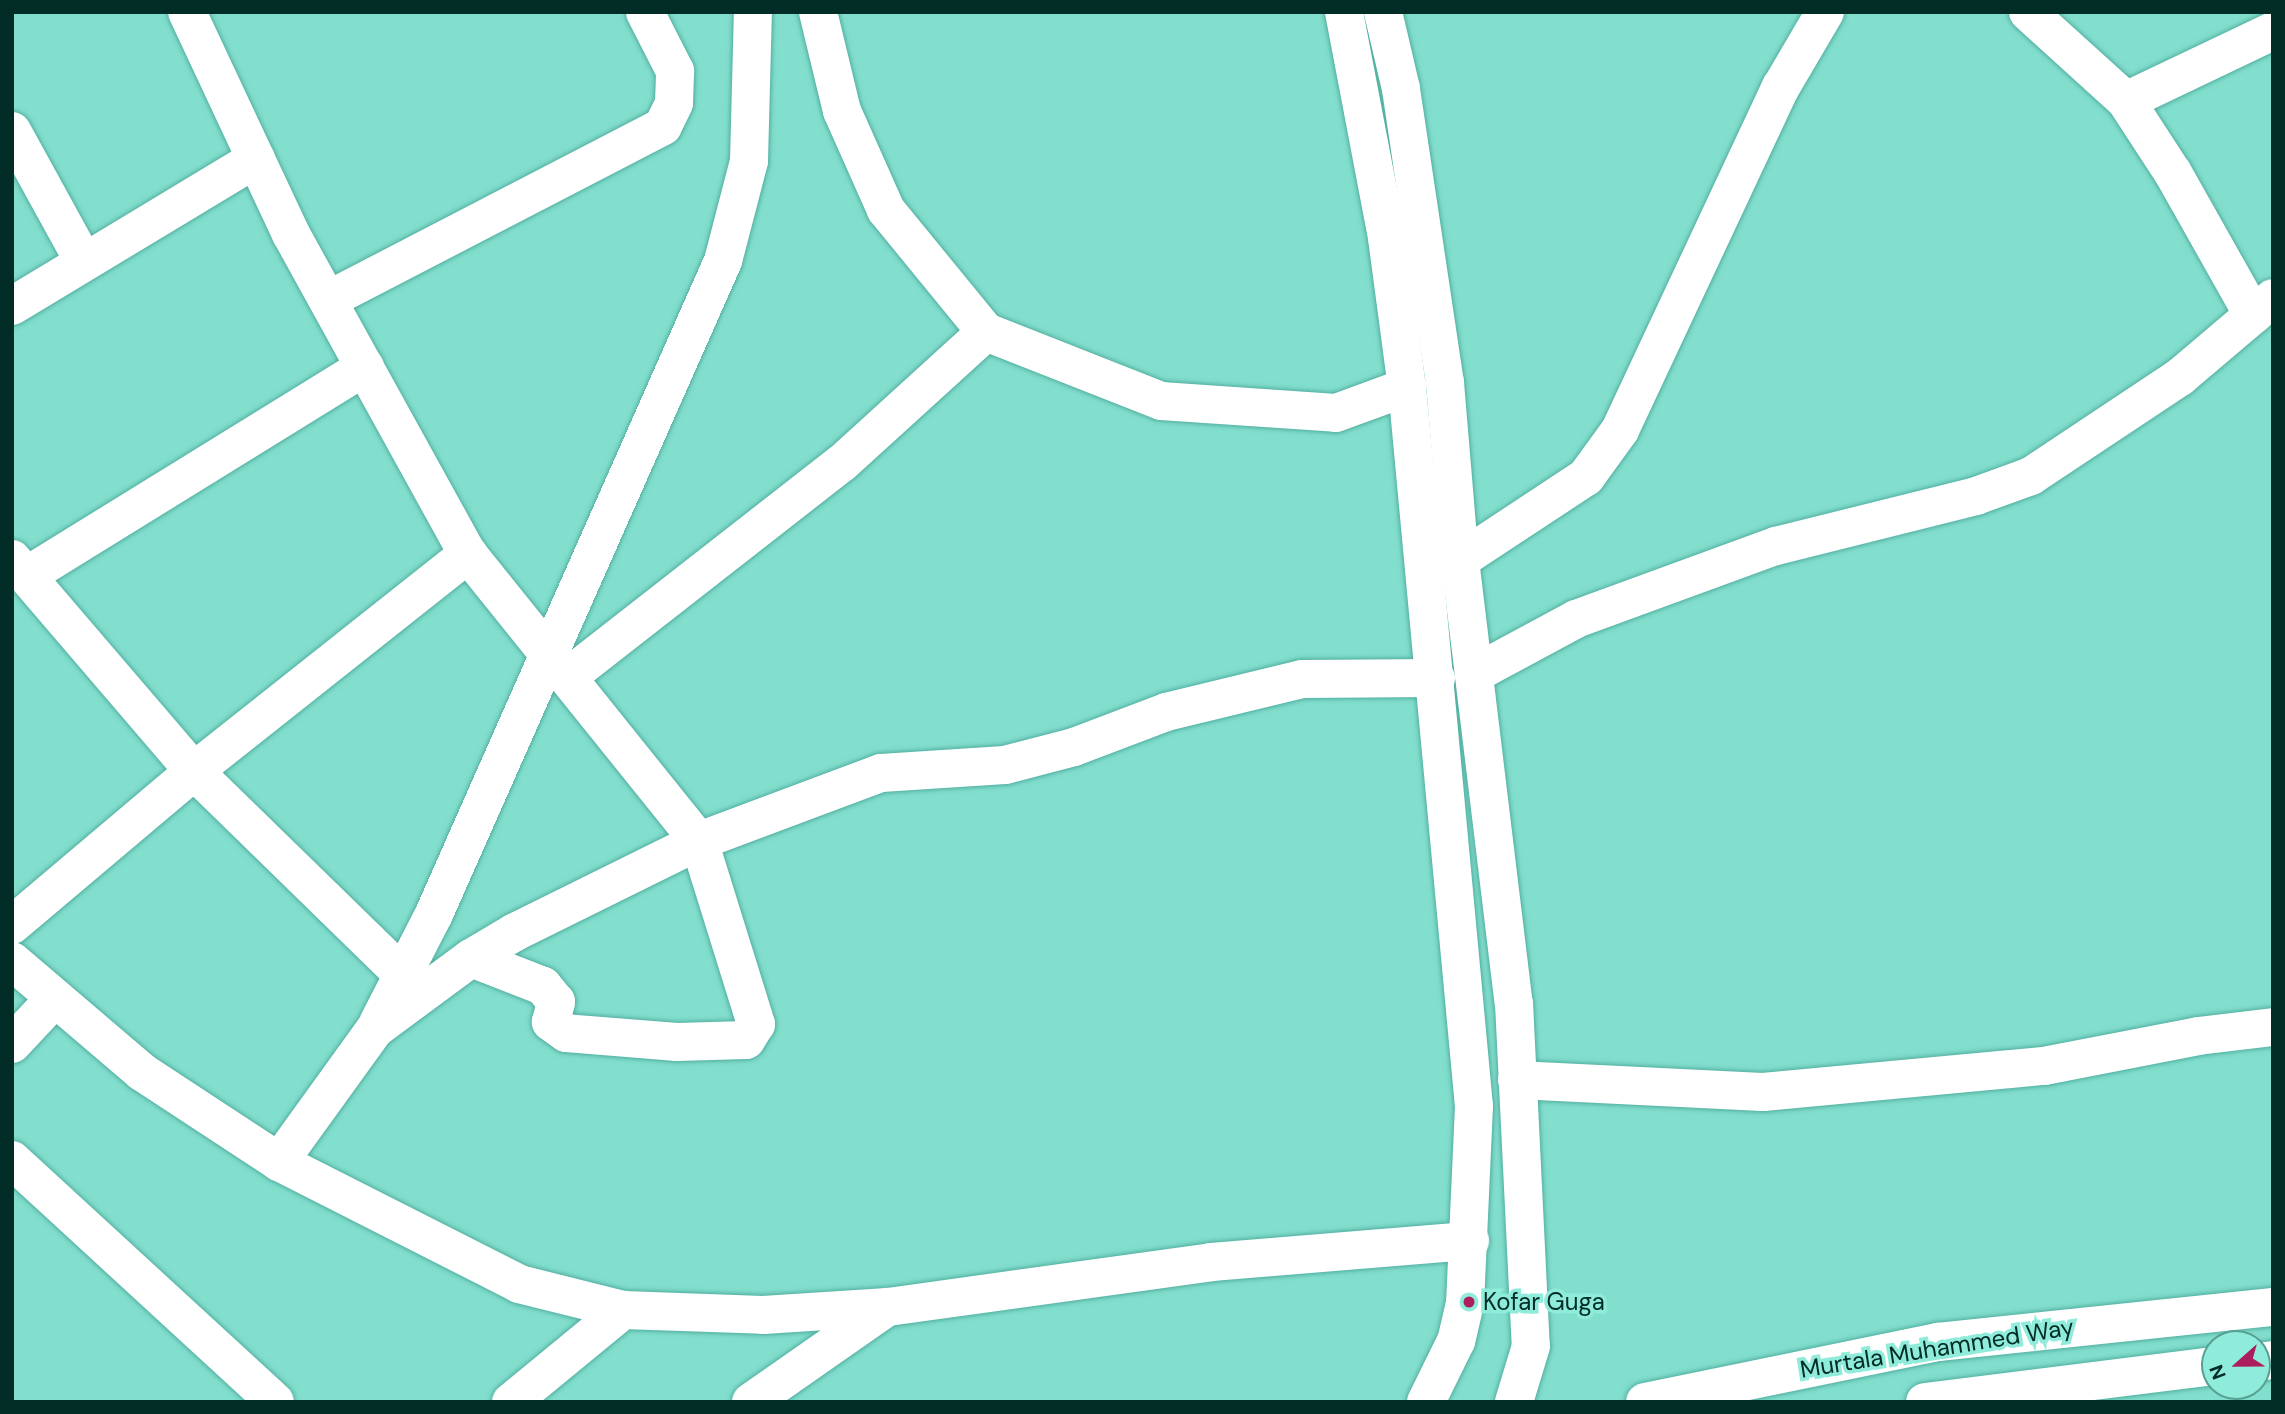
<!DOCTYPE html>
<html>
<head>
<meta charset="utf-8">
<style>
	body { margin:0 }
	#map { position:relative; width:2285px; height:1414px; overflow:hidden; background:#82decd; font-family:"DM Sans",sans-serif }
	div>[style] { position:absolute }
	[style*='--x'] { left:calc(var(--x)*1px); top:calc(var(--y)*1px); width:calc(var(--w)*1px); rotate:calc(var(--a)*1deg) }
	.roads { filter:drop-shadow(0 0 2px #52afa0) drop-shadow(0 0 2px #52afa0) }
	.minor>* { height:38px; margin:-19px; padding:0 19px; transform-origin:19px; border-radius:19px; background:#fff }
	.major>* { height:38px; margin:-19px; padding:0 19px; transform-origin:19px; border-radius:19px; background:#fff }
	.highway>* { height:38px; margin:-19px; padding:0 19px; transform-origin:19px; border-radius:19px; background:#fff }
	.dots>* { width:19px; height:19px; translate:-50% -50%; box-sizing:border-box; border:4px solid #8febda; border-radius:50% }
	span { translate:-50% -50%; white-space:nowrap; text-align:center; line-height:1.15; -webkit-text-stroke:7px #8febda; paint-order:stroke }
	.poi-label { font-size:24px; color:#022c26 }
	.left { translate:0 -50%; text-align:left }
	.street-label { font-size:24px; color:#022c26 }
	.frame { position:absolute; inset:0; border:14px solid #022c26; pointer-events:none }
	.north { position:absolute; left:2201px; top:1330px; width:70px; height:70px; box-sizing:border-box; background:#8febda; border:2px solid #579f92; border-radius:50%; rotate:249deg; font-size:19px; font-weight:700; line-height:28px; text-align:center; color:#022c26 }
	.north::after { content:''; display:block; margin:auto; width:24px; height:32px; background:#ab1e5b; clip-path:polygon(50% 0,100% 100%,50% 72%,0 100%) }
</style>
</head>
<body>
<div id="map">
	<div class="roads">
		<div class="minor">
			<div style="--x:187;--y:12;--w:245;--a:64.9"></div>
			<div style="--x:291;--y:234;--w:366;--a:61.1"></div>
			<div style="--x:468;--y:554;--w:368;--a:51.2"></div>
			<div style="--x:699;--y:841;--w:192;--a:72.7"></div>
			<div style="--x:756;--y:1024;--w:19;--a:122"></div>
			<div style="--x:746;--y:1040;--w:69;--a:178.3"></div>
			<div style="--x:677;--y:1042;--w:111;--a:-175.4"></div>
			<div style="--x:566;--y:1033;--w:19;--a:-144"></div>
			<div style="--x:551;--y:1022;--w:21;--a:-76"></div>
			<div style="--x:556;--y:1002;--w:21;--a:-129"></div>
			<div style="--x:543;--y:986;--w:77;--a:-158.7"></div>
			<div style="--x:818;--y:12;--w:102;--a:76.4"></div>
			<div style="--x:842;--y:111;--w:108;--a:66"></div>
			<div style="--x:886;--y:210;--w:158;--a:50.7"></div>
			<div style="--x:986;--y:332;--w:188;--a:21.5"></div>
			<div style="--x:1161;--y:401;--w:175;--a:3.9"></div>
			<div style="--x:1336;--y:413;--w:76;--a:-20.1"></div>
			<div style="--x:2028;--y:12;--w:132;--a:42.2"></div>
			<div style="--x:2126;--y:101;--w:86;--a:56.9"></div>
			<div style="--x:2173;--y:173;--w:163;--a:60.6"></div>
			<div style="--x:2126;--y:101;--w:163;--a:-25.5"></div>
			<div style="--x:12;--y:131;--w:149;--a:61.2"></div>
			<div style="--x:328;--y:300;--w:377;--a:-27.4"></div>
			<div style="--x:663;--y:126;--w:25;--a:-64"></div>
			<div style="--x:674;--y:103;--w:32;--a:-88"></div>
			<div style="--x:675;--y:71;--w:66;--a:-117"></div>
			<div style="--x:12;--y:306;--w:285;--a:-31.1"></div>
			<div style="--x:12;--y:559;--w:279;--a:49.4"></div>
			<div style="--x:194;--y:771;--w:292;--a:44.3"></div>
			<div style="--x:1460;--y:560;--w:151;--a:-33.4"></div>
			<div style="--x:1586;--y:477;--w:58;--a:-54.1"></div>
			<div style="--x:1620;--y:430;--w:379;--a:-64.9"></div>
			<div style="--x:1781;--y:87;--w:87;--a:-59.6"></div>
			<div style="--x:28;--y:575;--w:396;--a:-31.7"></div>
			<div style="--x:1474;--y:674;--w:116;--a:-28.3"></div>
			<div style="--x:1576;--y:619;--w:213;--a:-20.1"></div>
			<div style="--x:1776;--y:546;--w:206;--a:-14"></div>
			<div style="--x:1976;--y:496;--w:59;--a:-20"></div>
			<div style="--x:2031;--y:476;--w:179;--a:-33.6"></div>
			<div style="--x:2180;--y:377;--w:122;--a:-40.3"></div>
			<div style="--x:569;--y:676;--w:346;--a:-38"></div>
			<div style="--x:842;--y:463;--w:195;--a:-42.3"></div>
			<div style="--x:12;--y:925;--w:238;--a:-40.2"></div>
			<div style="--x:194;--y:771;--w:350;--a:-38.4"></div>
			<div style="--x:12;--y:961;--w:171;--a:40.5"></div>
			<div style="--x:142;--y:1072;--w:164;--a:33.3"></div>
			<div style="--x:279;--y:1162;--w:269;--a:26.9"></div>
			<div style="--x:519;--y:1284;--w:107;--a:14"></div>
			<div style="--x:623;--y:1310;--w:140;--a:2"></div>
			<div style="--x:763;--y:1315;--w:125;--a:-3.7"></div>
			<div style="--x:888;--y:1307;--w:327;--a:-7.9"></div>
			<div style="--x:1212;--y:1262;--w:259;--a:-4.7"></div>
			<div style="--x:379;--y:1021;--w:120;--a:-62.8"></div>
			<div style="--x:434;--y:914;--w:714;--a:-66.13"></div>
			<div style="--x:723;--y:261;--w:103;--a:-75.4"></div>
			<div style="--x:749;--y:161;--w:149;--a:-88.5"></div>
			<div style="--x:12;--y:1044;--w:63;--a:-46.9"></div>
			<div style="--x:1517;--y:1080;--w:246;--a:2.8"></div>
			<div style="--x:1763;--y:1092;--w:282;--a:-5.3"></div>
			<div style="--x:2044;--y:1066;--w:157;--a:-11"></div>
			<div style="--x:2198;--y:1036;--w:76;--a:-6.8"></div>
			<div style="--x:12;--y:1160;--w:357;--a:42.6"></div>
			<div style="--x:279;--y:1162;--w:164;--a:-54.2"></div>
			<div style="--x:375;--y:1029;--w:119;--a:-36.5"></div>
			<div style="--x:471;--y:958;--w:51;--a:-30.6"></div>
			<div style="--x:515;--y:932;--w:205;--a:-26.3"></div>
			<div style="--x:699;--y:841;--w:194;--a:-20.5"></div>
			<div style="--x:881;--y:773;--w:124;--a:-3.7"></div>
			<div style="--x:1005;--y:765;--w:71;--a:-14.6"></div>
			<div style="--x:1074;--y:747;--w:98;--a:-20.8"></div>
			<div style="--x:1166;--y:712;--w:140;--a:-13.6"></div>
			<div style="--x:1302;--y:679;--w:134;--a:-0.4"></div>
			<div style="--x:511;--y:1402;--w:145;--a:-39.4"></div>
			<div style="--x:751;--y:1402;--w:166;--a:-34.9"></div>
		</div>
		<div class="major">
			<div style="--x:2257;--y:1362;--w:16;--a:-7"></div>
			<div style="--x:1645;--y:1402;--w:299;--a:-11.6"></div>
			<div style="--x:1938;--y:1342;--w:337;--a:-6"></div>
			<div style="--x:1925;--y:1402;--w:292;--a:-7.1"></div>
		</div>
		<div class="highway">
			<div style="--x:1344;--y:12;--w:230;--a:79.2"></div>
			<div style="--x:1387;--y:238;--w:150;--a:82.4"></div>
			<div style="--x:1407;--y:387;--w:722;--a:84.68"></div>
			<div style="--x:1474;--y:1106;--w:197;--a:92.6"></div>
			<div style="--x:1465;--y:1303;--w:39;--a:103"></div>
			<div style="--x:1456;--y:1341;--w:68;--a:116.2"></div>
			<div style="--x:1383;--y:12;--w:79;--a:76.8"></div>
			<div style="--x:1401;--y:89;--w:297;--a:81.5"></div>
			<div style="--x:1445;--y:383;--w:178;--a:85.2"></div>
			<div style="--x:1460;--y:560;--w:446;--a:83.1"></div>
			<div style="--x:1514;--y:1003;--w:343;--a:87.2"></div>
			<div style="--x:1531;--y:1346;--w:59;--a:106.9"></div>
		</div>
	</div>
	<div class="dots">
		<div style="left:1469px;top:1302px;background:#ab1e5b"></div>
	</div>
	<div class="poi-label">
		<span class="left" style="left:1483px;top:1302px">Kofar Guga</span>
	</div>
	<div class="street-label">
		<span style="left:1937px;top:1348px;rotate:-9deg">Murtala Muhammed Way</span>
	</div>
	<div class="frame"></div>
	<div class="north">N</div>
</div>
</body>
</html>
